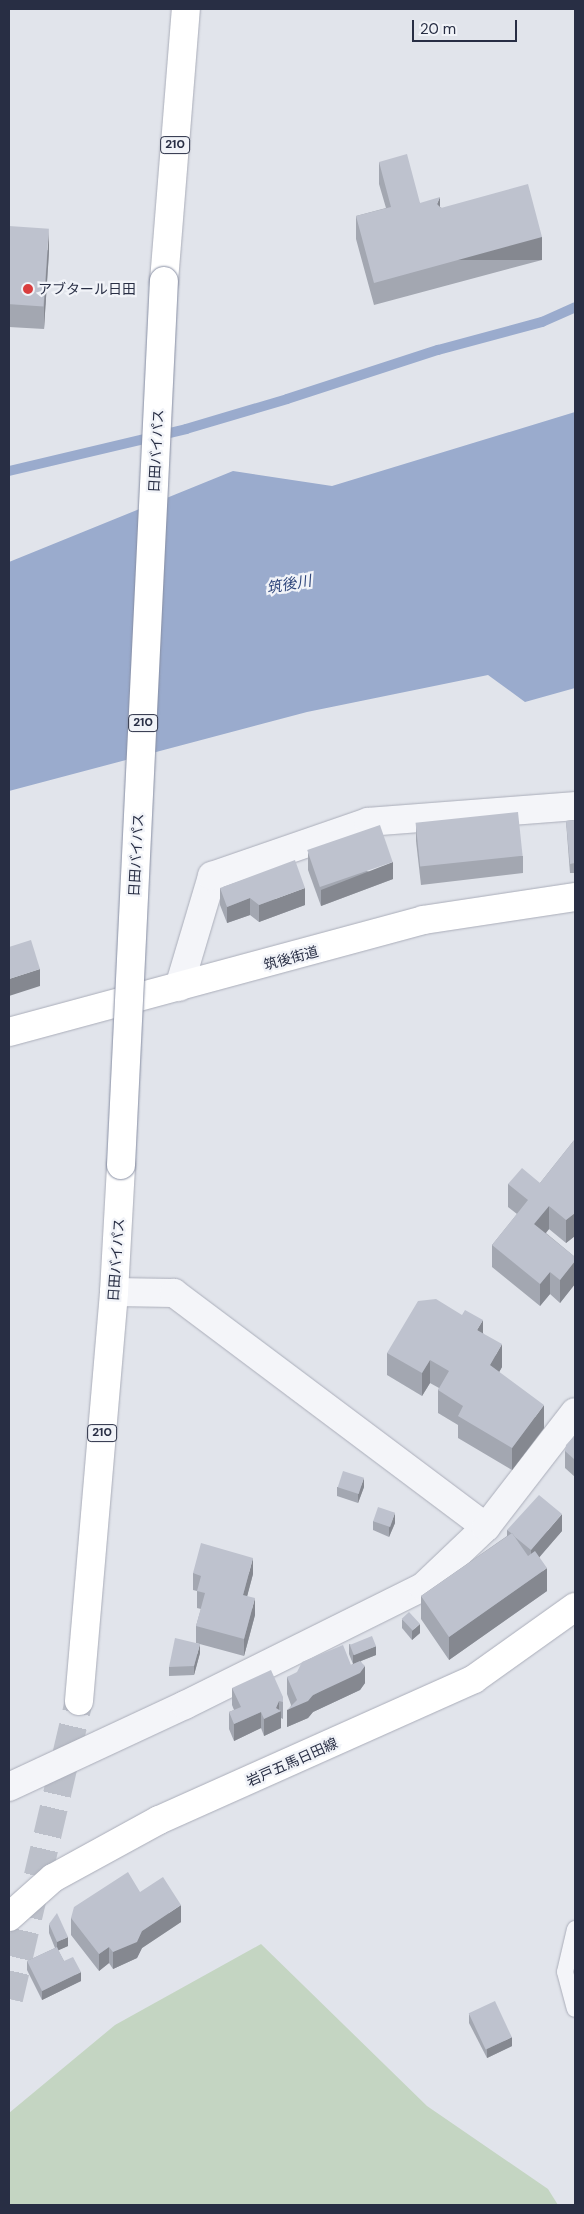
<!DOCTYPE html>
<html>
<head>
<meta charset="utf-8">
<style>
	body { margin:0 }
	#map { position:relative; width:584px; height:2214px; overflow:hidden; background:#e1e4eb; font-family:"DM Sans","Noto Sans JP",sans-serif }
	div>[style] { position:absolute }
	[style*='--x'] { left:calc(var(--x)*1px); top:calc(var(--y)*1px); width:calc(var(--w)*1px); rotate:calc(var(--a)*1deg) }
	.green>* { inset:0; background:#c4d5c2 }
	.water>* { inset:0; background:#9aabcd }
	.stream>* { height:10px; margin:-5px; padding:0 5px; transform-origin:5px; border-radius:5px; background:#9aabcd }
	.highway-tunnel>* { height:28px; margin-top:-14px; transform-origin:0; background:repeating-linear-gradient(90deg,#bcc0ca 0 28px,transparent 0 42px) }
	.roads { filter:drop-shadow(0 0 1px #aaadb9) drop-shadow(0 0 1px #aaadb9) }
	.lane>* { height:16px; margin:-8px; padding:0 8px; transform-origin:8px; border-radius:8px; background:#f4f5f9 }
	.street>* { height:28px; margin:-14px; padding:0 14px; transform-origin:14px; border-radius:14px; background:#f4f5f9 }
	.secondary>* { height:28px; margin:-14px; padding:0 14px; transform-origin:14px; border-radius:14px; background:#fff }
	.highway>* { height:28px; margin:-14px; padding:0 14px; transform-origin:14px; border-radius:14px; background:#fff }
	.bridges { filter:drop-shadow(0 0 1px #878ea3) drop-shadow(0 0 1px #878ea3) }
	.highway-bridge>* { height:28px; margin:-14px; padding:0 14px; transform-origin:14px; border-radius:14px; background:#fff }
	.wall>* { inset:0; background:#a3a7b1; transform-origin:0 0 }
	.shaded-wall>* { inset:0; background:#858890; transform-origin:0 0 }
	.building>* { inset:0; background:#bec2ce; transform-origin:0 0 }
	.dots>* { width:14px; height:14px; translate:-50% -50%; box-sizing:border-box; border:2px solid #f1f3f8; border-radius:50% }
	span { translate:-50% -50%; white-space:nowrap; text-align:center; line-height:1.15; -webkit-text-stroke:4.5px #f1f3f8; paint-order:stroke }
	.shield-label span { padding:1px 4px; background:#f1f3f8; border:1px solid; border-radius:4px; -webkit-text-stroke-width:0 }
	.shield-label { font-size:12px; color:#282e44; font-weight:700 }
	.poi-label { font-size:14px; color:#282e44 }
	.left { translate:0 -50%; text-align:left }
	.street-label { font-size:14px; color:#282e44 }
	.water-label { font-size:15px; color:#2f467b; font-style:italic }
	.frame { position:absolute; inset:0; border:10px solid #282e44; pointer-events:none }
	.scale { position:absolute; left:412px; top:20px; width:105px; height:22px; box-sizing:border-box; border:2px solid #282e44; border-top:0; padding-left:6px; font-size:15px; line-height:18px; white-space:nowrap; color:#282e44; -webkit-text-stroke:4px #f1f3f8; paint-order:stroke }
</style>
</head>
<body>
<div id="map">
	<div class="green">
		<div style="clip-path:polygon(261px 1944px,427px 2106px,548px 2189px,558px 2205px,9px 2205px,9px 2113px,115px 2025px)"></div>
	</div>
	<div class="water">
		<div style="clip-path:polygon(575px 412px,575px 688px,525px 702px,488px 675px,307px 712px,9px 791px,9px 562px,233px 471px,332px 486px)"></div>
	</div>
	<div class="stream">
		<div style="--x:9;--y:471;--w:182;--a:-13.3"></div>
		<div style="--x:186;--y:429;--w:105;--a:-16.5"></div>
		<div style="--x:287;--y:399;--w:159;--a:-18"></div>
		<div style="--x:438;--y:350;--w:108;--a:-15.1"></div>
		<div style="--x:542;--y:322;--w:36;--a:-24"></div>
	</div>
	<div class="highway-tunnel">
		<div style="--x:9;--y:1999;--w:306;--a:-76.8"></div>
	</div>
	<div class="roads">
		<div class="lane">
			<div style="--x:575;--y:1929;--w:44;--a:103.1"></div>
			<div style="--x:565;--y:1972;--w:38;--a:75"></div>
		</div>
		<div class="street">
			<div style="--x:179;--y:987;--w:116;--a:-73.4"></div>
			<div style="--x:212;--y:876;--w:165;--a:-19.1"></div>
			<div style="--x:368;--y:822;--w:208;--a:-4.4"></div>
			<div style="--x:114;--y:1292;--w:60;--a:1"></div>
			<div style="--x:174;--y:1293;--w:390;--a:36.9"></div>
			<div style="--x:9;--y:1787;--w:194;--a:-25"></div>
			<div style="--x:185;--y:1705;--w:266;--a:-26.4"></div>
			<div style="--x:423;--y:1587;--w:87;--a:-43.6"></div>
			<div style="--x:486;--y:1527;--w:145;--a:-52.3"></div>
		</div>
		<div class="secondary">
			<div style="--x:9;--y:1032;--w:429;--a:-15.1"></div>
			<div style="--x:423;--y:920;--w:154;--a:-8.6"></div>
			<div style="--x:9;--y:1917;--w:59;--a:-41.6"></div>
			<div style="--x:53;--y:1878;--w:121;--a:-28.7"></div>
			<div style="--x:159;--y:1820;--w:345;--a:-24.1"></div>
			<div style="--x:474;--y:1679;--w:124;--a:-35.5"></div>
		</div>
		<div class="highway">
			<div style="--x:164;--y:281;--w:273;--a:-85.4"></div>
			<div style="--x:79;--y:1701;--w:410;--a:-85.1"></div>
			<div style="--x:114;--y:1292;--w:127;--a:-86.8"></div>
		</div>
	</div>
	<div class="bridges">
		<div class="highway-bridge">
			<div style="--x:121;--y:1165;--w:885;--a:-87.22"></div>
		</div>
	</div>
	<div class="wall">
		<div style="clip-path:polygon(379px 162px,420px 203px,440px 207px,542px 260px,374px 305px,356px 239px,356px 216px,386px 208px,379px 184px)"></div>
		<div style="clip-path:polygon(9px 226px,49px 251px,44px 329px,9px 327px)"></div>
		<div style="clip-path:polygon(575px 820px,575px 873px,570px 873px,566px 821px)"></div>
		<div style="clip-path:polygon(416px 824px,523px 856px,523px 873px,421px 885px,416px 841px)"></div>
		<div style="clip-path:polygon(308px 853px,393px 879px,321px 906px,308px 870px)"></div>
		<div style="clip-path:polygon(220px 888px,305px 905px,259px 922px,250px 915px,227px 923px,220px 905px)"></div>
		<div style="clip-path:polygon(575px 1139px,575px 1236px,566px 1243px,549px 1229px,546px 1233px,575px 1257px,575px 1284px,560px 1303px,550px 1294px,540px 1306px,492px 1267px,492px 1245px,517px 1214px,508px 1207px,508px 1184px,540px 1183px)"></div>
		<div style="clip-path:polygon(483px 1333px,502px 1367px,499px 1372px,544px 1428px,512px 1470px,458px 1438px,458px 1425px,438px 1413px,438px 1390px,439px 1388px,430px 1383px,422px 1396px,387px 1375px,387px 1353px)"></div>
		<div style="clip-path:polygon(575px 1435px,575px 1477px,565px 1468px,565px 1451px)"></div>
		<div style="clip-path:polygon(337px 1487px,364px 1487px,358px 1503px,337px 1496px)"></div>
		<div style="left:575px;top:1504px;width:19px;height:1px;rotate:90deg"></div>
		<div style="clip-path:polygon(373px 1521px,395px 1523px,389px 1537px,373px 1530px)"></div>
		<div style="clip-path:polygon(507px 1530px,562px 1531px,539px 1557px,547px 1591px,449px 1660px,421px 1619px,421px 1596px,507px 1536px)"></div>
		<div style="clip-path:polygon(193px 1573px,253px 1574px,247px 1596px,255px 1615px,244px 1656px,196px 1643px,196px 1626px,201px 1609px,197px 1608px,197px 1591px,193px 1590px)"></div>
		<div style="clip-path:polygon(402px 1619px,420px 1633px,412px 1640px,402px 1628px)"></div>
		<div style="clip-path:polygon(349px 1644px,376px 1655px,361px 1661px,365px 1683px,360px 1690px,313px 1712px,308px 1718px,287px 1727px,291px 1705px,287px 1694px,287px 1677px,351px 1665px,353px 1664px,349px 1654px)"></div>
		<div style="clip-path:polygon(200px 1653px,194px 1675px,169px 1676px,169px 1667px)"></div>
		<div style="clip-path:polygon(232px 1688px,283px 1697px,283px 1719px,281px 1718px,281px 1728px,264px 1736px,261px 1728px,234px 1741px,229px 1729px,229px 1712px,234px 1710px,232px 1705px)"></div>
		<div style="clip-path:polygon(140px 1892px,181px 1922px,142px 1948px,137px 1958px,113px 1969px,109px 1963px,99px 1971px,71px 1935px,71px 1918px)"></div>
		<div style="clip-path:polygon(49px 1924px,68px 1946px,58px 1950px,64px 1961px,81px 1981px,42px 2000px,27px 1970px,27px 1961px,55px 1948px,49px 1933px)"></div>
		<div style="clip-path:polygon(469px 2014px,512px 2046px,487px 2058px,469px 2023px)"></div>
	</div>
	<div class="shaded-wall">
		<div style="clip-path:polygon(440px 197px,440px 219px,437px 204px)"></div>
		<div style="clip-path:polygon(49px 229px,49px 251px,44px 329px,44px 307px)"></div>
		<div style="left:542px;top:237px;width:23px;height:174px;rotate:90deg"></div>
		<div style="clip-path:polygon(393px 862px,393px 879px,321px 906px,321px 890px)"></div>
		<div style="clip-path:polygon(305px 888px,305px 905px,259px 922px,259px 905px)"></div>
		<div style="clip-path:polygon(250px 898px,250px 915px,227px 923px,227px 907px)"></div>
		<div style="clip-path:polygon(40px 969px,40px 986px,9px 996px,9px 979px)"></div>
		<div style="clip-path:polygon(549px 1206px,549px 1229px,534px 1247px,534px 1224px)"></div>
		<div style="clip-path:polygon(575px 1213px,575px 1236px,566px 1243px,566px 1220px)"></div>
		<div style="clip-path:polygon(575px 1261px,575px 1284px,560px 1303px,560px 1280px)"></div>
		<div style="clip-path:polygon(550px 1272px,550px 1294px,540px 1306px,540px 1284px)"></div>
		<div style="clip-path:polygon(483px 1320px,483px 1343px,477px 1330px)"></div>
		<div style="clip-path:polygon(502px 1344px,502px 1367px,490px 1388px,490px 1365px)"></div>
		<div style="clip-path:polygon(430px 1360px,430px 1383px,422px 1396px,422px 1373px)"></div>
		<div style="clip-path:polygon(544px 1405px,544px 1428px,512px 1470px,512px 1448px)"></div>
		<div style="clip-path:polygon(364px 1478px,364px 1487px,358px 1503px,358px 1494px)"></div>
		<div style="clip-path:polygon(395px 1513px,395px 1523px,389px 1537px,389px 1528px)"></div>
		<div style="clip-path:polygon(562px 1514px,562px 1531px,531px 1567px,531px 1550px)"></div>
		<div style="clip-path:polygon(253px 1558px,253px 1574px,243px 1612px,243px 1595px)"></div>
		<div style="clip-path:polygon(547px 1568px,547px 1591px,449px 1660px,449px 1637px)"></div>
		<div style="clip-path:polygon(255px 1598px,255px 1615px,244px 1656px,244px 1639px)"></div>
		<div style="clip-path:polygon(420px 1624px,420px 1633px,412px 1640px,412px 1631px)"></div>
		<div style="clip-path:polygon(200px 1644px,200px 1653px,194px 1675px,194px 1666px)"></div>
		<div style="clip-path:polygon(376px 1646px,376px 1655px,353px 1664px,353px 1655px)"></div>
		<div style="clip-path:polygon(365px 1666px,365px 1683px,360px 1690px,313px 1712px,308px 1718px,287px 1727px,287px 1710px)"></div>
		<div style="clip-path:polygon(279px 1701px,279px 1712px,281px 1711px,281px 1728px,264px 1736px,264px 1719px,276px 1708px)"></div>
		<div style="clip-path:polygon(261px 1712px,261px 1728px,234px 1741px,234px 1724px)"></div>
		<div style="clip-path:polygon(181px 1905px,181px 1922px,142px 1948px,137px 1958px,113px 1969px,113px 1952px,142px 1931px)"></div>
		<div style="clip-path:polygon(68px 1937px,68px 1946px,57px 1951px,57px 1942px)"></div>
		<div style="clip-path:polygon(109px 1947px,109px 1963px,99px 1971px,99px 1954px)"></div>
		<div style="clip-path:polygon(81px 1972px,81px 1981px,42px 2000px,42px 1991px)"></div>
		<div style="clip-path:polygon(512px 2037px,512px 2046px,487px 2058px,487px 2049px)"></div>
	</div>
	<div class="building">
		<div style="clip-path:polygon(407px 154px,420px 203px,440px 197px,437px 204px,441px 208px,528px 184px,542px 237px,374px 283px,356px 216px,391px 207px,379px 162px)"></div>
		<div style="left:9px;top:226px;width:40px;height:78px;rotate:4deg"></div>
		<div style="left:518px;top:812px;width:44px;height:103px;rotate:84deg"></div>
		<div style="clip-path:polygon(575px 820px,575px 863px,570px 864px,566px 821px)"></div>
		<div style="left:380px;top:825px;width:39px;height:77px;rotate:71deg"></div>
		<div style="clip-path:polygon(295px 860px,305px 888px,259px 905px,250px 898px,227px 907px,220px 888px)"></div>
		<div style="clip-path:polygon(31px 940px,40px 969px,9px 979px,9px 947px)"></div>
		<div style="clip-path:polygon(575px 1139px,575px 1213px,566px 1220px,549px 1206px,534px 1224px,575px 1257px,575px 1261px,560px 1280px,550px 1272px,540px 1284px,492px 1245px,528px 1200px,508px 1184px,522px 1168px,540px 1183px)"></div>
		<div style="clip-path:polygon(436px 1299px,462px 1315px,465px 1310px,483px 1320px,477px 1330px,502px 1344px,490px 1365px,544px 1405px,512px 1448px,458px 1416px,463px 1406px,438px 1390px,449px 1371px,430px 1360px,422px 1373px,387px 1353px,418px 1301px)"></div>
		<div style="clip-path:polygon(575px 1435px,575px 1460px,565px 1451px,566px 1445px)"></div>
		<div style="left:343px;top:1471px;width:22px;height:17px;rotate:18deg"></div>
		<div style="clip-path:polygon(539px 1495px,562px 1514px,531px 1550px,515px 1537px,512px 1533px,511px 1533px,507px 1530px)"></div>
		<div style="left:378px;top:1507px;width:18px;height:15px;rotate:19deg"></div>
		<div style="clip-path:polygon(512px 1533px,528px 1556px,535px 1551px,547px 1568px,449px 1637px,421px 1596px)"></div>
		<div style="clip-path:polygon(201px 1543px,253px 1558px,243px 1595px,255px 1598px,244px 1639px,196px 1626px,205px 1593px,197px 1591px,201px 1576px,193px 1573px)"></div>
		<div style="left:409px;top:1612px;width:16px;height:10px;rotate:47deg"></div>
		<div style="left:372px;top:1636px;width:11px;height:24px;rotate:68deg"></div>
		<div style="clip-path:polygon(175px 1638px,200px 1644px,194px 1666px,169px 1667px)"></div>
		<div style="clip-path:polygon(343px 1645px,351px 1665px,360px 1661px,365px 1666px,360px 1673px,313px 1695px,308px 1701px,287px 1710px,297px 1700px,287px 1677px,297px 1672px,302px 1662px)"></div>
		<div style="clip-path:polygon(271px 1670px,283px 1697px,283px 1702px,279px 1701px,276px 1708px,281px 1711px,264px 1719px,261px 1712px,234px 1724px,229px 1712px,241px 1707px,232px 1688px)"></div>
		<div style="clip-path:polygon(128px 1872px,140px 1892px,163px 1877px,181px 1905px,142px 1931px,137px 1942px,113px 1952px,109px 1947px,99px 1954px,71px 1918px,74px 1907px)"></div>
		<div style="clip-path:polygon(57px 1913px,68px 1937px,57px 1942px,49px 1924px)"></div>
		<div style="clip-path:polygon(57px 1947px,64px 1961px,73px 1957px,81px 1972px,42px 1991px,27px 1961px)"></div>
		<div style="left:495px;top:2001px;width:40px;height:29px;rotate:65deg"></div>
	</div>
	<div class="dots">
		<div style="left:28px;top:289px;background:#d93d3e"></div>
	</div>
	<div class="shield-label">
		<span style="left:175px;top:145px">210</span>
		<span style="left:143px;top:723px">210</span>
		<span style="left:102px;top:1433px">210</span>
	</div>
	<div class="poi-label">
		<span class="left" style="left:38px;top:289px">アブタール日田</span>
	</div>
	<div class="street-label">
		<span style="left:156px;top:451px;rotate:-87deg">日田バイパス</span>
		<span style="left:136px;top:855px;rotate:-87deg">日田バイパス</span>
		<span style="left:291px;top:958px;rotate:-15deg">筑後街道</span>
		<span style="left:116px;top:1260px;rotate:-86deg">日田バイパス</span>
		<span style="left:292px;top:1762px;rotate:-24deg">岩戸五馬日田線</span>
	</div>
	<div class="water-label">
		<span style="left:289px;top:585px;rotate:-10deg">筑後川</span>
	</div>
	<div class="frame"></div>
	<div class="scale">20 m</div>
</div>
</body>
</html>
